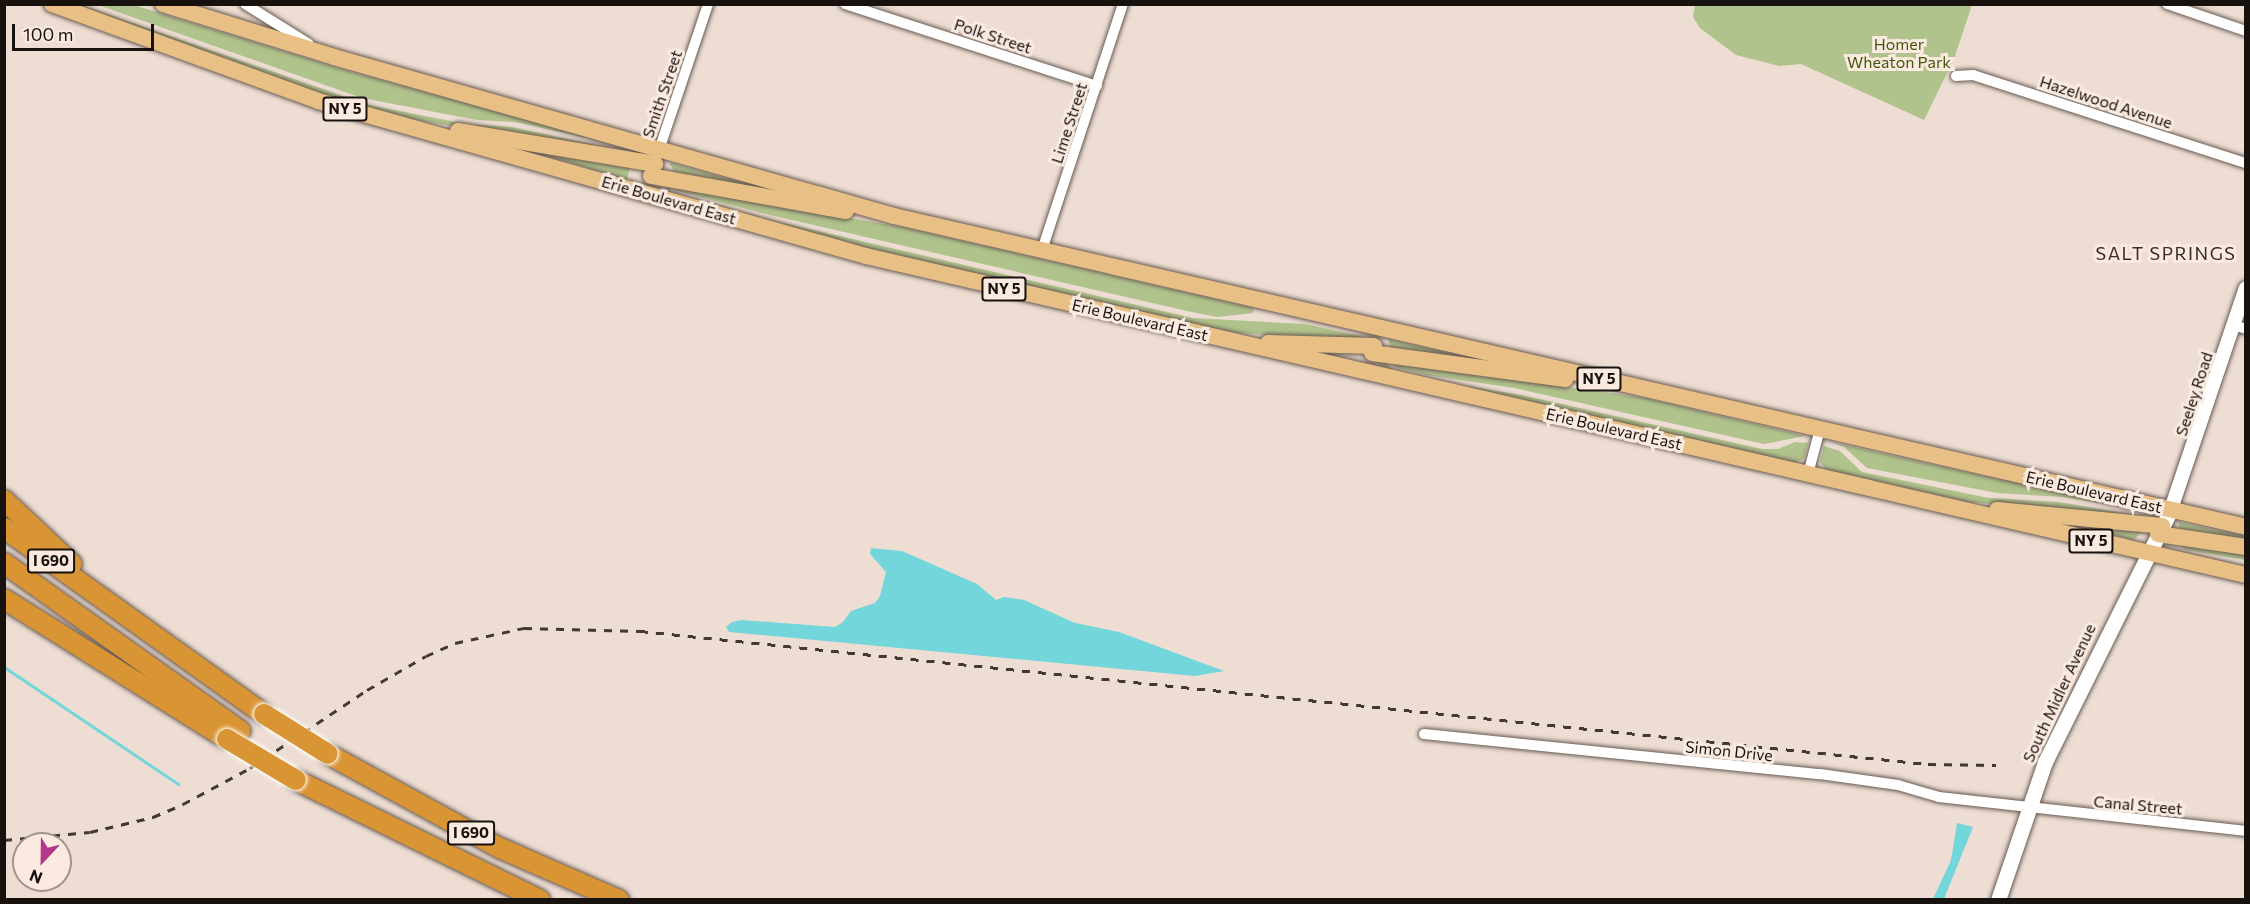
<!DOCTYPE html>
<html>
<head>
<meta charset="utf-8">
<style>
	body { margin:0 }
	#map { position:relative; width:2250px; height:904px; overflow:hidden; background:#edddd3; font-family:Commissioner,sans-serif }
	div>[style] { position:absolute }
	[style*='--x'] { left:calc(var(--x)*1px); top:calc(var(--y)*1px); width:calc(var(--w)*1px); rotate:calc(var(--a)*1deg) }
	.green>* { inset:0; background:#b0c38c }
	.water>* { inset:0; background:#73d6da }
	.stream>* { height:3px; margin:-1.5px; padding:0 1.5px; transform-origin:1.5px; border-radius:1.5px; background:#73d6da }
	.roads { filter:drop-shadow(0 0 2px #685a51) drop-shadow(0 0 2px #685a51) }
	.minor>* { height:10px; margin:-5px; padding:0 5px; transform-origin:5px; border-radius:5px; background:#fff }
	.tertiary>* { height:14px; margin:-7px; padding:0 7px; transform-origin:7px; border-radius:7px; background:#fff }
	.secondary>* { height:15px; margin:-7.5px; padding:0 7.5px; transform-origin:7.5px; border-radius:7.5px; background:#fff }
	.primary>* { height:16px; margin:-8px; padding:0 8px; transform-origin:8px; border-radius:8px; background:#e8bf85 }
	.motorway>* { height:20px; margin:-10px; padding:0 10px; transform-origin:10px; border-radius:10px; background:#d99433 }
	.rail>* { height:3px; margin-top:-1.5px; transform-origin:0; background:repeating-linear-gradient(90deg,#413935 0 8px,transparent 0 16px) }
	.bridges { filter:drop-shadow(0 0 2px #fff) drop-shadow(0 0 2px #fff) }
	.motorway-bridge>* { height:20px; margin:-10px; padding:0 10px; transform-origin:10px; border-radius:10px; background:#d99433 }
	span { translate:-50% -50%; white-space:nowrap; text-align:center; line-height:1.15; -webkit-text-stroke:6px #faeae0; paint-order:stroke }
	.shield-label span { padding:2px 4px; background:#faeae0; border:2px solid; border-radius:4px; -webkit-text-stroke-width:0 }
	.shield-label { font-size:15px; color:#18120f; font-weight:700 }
	.street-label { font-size:16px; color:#18120f }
	.park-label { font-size:16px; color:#45570b }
	.neighbourhood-label { font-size:18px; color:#3a2d26; letter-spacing:1.5px }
	.frame { position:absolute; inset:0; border:6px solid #18120f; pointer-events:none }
	.north { position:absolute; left:12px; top:832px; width:60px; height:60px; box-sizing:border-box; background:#faeae0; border:2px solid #a0948c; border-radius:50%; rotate:202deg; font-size:16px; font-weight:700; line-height:24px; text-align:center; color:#18120f }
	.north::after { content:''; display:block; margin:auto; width:21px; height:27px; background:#b2388b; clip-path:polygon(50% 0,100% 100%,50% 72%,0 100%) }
	.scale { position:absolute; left:12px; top:24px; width:142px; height:27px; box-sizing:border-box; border:3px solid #18120f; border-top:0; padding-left:8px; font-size:18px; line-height:21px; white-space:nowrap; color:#18120f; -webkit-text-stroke:4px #faeae0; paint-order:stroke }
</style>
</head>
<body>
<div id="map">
	<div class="green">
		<div style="clip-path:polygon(1695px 4px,1972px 4px,1972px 5px,1954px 59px,1924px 120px,1801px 64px,1779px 66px,1736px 55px,1700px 28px,1693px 17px)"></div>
		<div style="clip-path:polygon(60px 5px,81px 5px,369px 105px,466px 124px,512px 127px,633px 153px,632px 159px,359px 109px)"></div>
		<div style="clip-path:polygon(98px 5px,134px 5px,348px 71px,622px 146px,515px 122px,477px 120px,362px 98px)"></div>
		<div style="clip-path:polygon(529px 150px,630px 167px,627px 180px)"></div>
		<div style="clip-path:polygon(669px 163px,671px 163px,778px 193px,676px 174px)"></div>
		<div style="clip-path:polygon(669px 186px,671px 194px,753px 216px,1193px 318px,1305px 324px,1361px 336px,1360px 342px,1227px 332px,788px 231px,663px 192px)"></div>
		<div style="clip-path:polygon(675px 187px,907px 228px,1254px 308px,1253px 313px,1217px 317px,1187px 311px,770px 215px,677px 191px)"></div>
		<div style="clip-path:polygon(1388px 339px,1427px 348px,1495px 365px,1392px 352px)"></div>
		<div style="clip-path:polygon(1380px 360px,1385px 360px,1394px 373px,1405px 376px,1522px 395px,1762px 449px,1778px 449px,1795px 442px,1808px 443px,1804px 459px,1794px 463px,1533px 402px,1384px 373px,1380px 369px)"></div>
		<div style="clip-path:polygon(1390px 361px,1645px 398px,1805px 436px,1764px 444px,1514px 388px,1426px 375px,1395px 367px)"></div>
		<div style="clip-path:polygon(1831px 442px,1997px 479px,2038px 484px,2136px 509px,2062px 497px,1997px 493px,1867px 468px,1844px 447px)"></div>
		<div style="clip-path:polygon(1824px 446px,1840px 451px,1862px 472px,1989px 498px,2059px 502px,2147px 517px,1968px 502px,1826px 470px,1820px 462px)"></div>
		<div style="clip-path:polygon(2178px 522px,2245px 536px,2245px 543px,2182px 533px)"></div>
		<div style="clip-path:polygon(2065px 523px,2141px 532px,2134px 540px)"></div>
		<div style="clip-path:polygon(2181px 546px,2245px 552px,2245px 560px,2186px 550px)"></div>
	</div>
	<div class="water">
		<div style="clip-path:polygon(871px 548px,902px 551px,977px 584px,996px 600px,1004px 597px,1024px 600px,1075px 623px,1119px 632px,1224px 671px,1195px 676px,729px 632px,726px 627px,732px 622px,742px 620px,835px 627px,843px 622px,851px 611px,875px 603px,880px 596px,886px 572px,870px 554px)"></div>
		<div style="clip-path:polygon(1957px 823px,1973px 827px,1944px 899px,1933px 899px,1951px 860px)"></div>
	</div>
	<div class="stream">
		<div style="--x:4;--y:667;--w:210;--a:33.9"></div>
	</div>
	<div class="roads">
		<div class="minor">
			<div style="--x:245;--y:4;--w:75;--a:32"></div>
			<div style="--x:845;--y:4;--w:265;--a:18"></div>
			<div style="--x:2167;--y:4;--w:83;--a:18.9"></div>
			<div style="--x:1956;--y:76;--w:17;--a:-3"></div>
			<div style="--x:1973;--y:75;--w:287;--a:17.9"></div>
			<div style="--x:658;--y:153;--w:157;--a:-71.4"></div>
			<div style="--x:1042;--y:250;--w:259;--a:-71.8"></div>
			<div style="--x:2233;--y:325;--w:14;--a:17"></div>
			<div style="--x:1808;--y:474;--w:47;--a:-75.1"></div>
			<div style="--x:1424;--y:734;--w:398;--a:5.8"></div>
			<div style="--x:1820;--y:774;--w:79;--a:8"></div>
			<div style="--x:1898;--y:785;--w:43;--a:16.3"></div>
			<div style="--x:1939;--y:797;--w:309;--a:6.3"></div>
		</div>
		<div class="tertiary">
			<div style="--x:2171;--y:509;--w:233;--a:-71.3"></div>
		</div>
		<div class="secondary">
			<div style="--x:1998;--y:900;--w:146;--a:-71.2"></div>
			<div style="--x:2045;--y:762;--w:283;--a:-63.5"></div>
		</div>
		<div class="primary">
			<div style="--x:52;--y:4;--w:283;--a:20"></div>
			<div style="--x:318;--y:101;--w:569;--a:15.79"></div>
			<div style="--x:866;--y:256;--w:1416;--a:13.02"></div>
			<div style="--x:163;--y:4;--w:179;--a:17.2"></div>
			<div style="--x:334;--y:57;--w:582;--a:15.85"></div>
			<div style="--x:894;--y:216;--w:1387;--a:12.95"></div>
			<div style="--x:458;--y:131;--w:200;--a:9.5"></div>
			<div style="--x:651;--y:176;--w:198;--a:10.2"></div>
			<div style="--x:1268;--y:343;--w:106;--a:1.6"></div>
			<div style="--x:1372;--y:353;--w:195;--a:7.7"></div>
			<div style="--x:1997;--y:510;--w:166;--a:5.5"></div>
			<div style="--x:2158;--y:534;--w:89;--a:8.4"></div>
		</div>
		<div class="motorway">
			<div style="--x:4;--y:500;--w:93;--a:43.3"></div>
			<div style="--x:4;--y:528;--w:320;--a:35.6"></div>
			<div style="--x:4;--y:563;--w:290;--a:35.4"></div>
			<div style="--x:4;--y:599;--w:263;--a:32.1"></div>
			<div style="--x:328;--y:754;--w:196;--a:28.7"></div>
			<div style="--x:500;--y:848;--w:130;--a:23.6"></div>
			<div style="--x:296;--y:780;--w:272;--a:26.2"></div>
		</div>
	</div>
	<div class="rail">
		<div style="--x:4;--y:840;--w:86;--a:-5.3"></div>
		<div style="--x:90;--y:832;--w:65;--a:-13.4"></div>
		<div style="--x:153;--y:817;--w:33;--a:-23"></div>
		<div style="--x:183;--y:804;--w:76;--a:-28.2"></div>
		<div style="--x:250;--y:768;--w:141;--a:-33.7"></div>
		<div style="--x:367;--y:690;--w:68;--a:-30"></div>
		<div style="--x:426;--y:656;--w:32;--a:-24"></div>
		<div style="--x:455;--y:643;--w:71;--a:-12.3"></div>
		<div style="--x:524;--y:628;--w:116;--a:1.5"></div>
		<div style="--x:640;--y:631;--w:1295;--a:5.9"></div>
		<div style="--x:1928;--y:764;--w:68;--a:0.8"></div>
	</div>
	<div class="bridges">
		<div class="motorway-bridge">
			<div style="--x:264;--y:714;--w:75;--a:32"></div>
			<div style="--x:227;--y:739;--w:80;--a:30.7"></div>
		</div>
	</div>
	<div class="shield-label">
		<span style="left:345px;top:109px">NY 5</span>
		<span style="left:1004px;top:289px">NY 5</span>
		<span style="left:1599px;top:379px">NY 5</span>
		<span style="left:2091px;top:541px">NY 5</span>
		<span style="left:51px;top:561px">I 690</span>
		<span style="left:471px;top:833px">I 690</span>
	</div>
	<div class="street-label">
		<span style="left:993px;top:36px;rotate:18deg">Polk Street</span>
		<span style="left:662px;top:94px;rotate:-71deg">Smith Street</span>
		<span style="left:2106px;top:102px;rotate:18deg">Hazelwood Avenue</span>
		<span style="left:1069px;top:123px;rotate:-72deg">Lime Street</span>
		<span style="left:669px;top:200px;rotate:16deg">Erie Boulevard East</span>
		<span style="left:1140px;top:320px;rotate:13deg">Erie Boulevard East</span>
		<span style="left:2194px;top:394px;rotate:-72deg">Seeley Road</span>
		<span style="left:1614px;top:429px;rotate:13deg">Erie Boulevard East</span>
		<span style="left:2094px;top:492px;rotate:13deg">Erie Boulevard East</span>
		<span style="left:2059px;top:693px;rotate:-65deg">South Midler Avenue</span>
		<span style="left:1729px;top:751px;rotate:6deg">Simon Drive</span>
		<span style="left:2138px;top:805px;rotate:5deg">Canal Street</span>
	</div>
	<div class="park-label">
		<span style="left:1899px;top:53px">Homer<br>Wheaton Park</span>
	</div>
	<div class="neighbourhood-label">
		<span style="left:2166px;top:253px">SALT SPRINGS</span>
	</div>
	<div class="frame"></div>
	<div class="north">N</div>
	<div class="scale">100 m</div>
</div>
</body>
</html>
